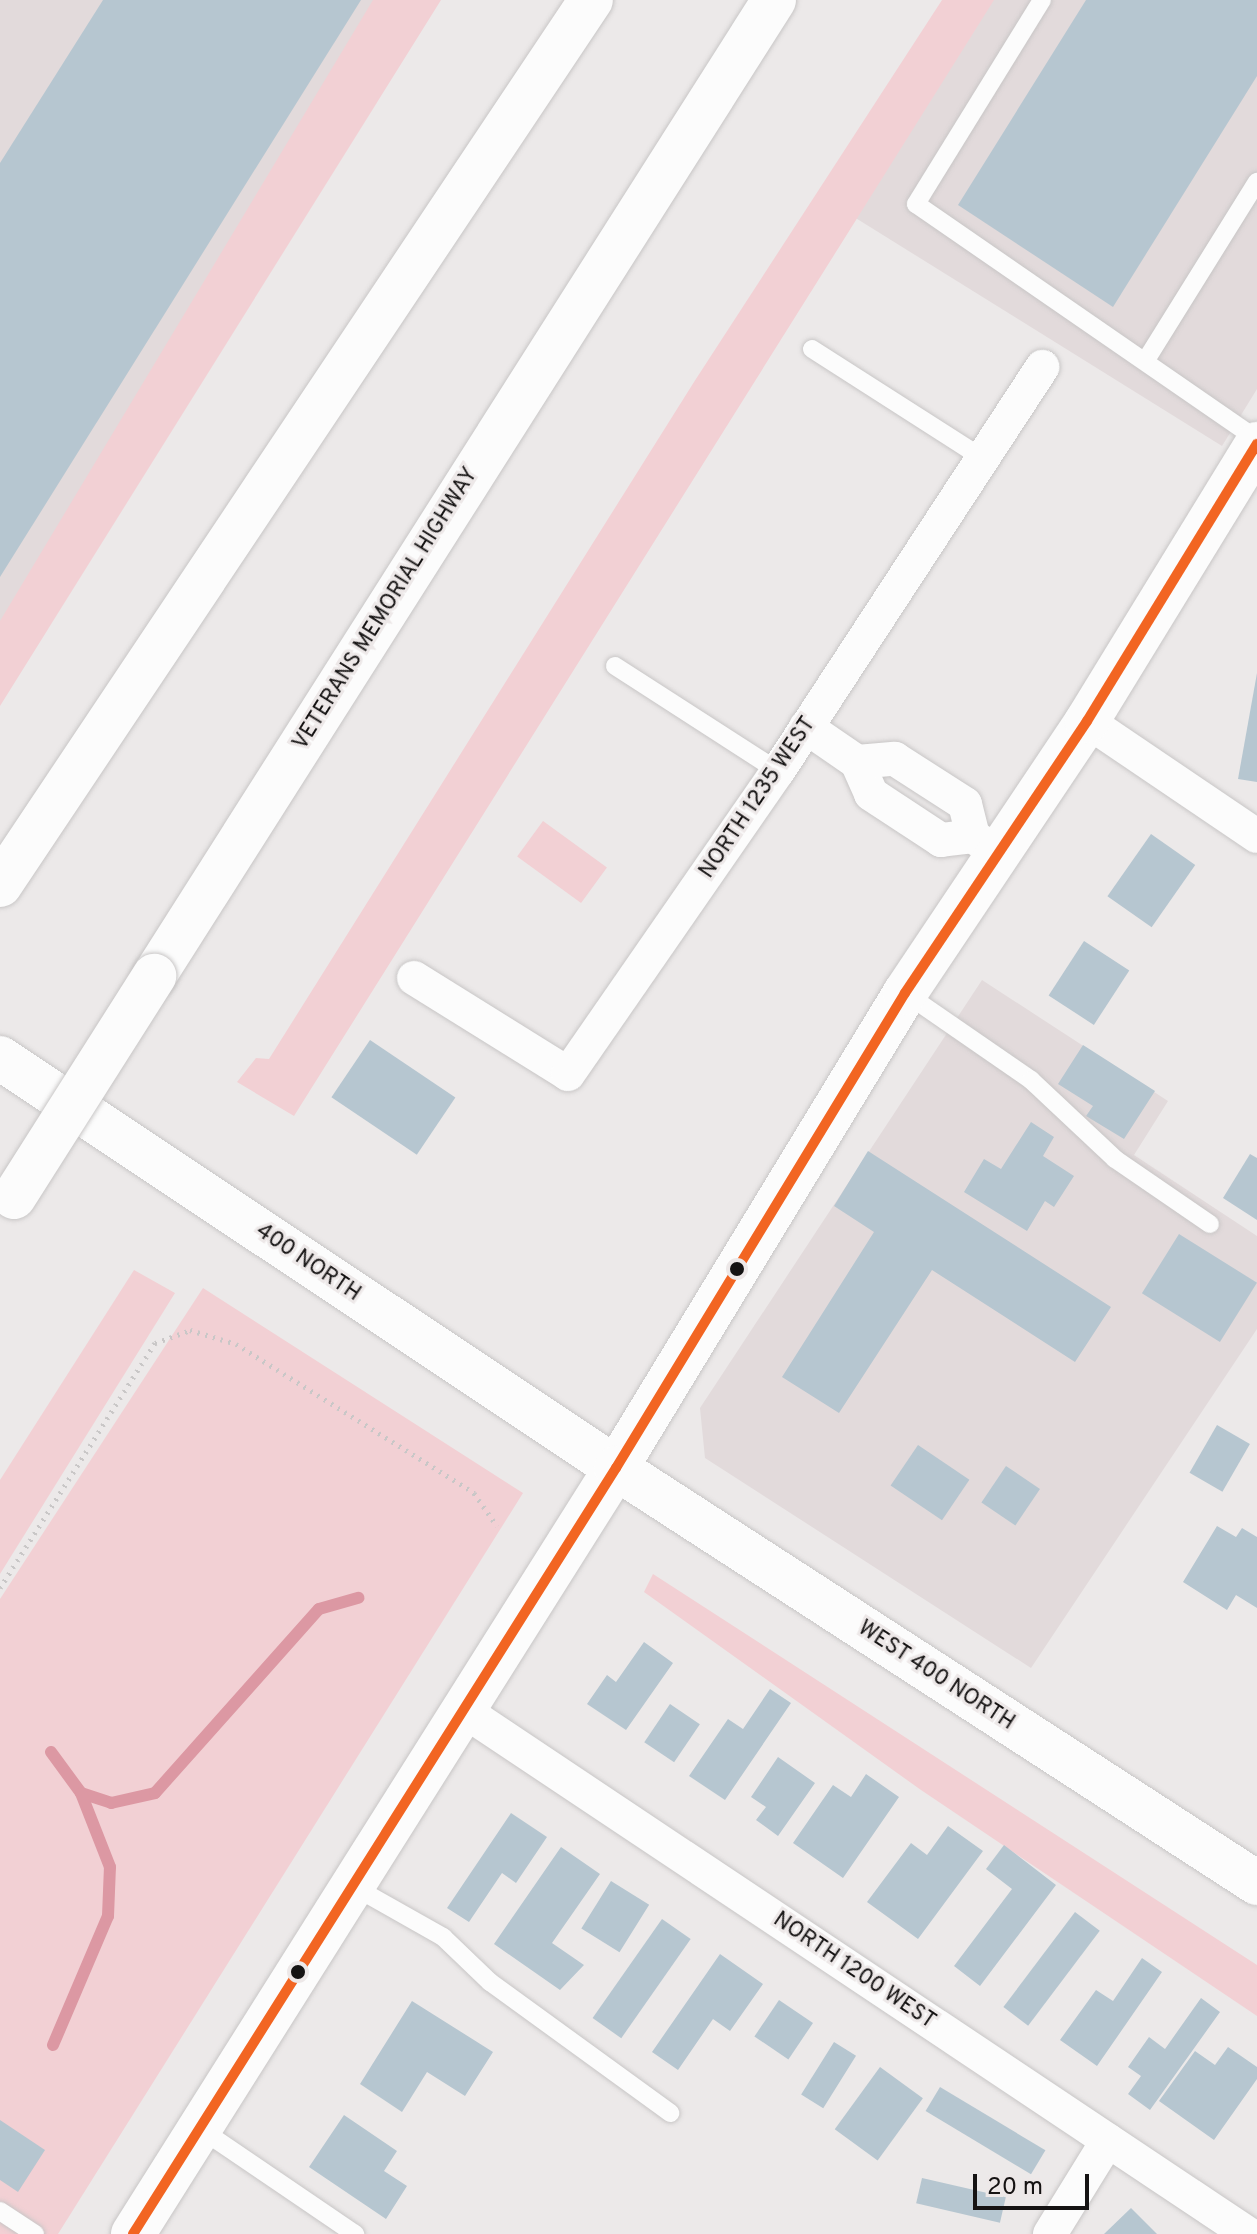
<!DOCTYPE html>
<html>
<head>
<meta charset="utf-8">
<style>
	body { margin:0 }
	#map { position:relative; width:1257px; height:2234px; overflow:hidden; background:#ece9e9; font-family:Overpass,sans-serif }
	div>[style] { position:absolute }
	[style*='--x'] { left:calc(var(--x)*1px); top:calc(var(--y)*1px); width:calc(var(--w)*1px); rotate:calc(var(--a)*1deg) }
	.built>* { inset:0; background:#e2dadb }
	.green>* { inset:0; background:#f2d0d4; transform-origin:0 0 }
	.stream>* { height:12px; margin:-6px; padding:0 6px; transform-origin:6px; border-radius:6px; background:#dc98a3 }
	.building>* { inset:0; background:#b6c6d0; transform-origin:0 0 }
	.path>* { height:5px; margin-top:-2.5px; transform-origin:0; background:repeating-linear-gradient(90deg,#c9c7c7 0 2px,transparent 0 8px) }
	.roads { filter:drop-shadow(0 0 2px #c8c6c6) drop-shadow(0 0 2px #c8c6c6) }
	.service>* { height:18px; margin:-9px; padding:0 9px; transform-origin:9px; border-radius:9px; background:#fcfcfc }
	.minor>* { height:34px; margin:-17px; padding:0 17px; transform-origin:17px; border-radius:17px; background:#fcfcfc }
	.tertiary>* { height:44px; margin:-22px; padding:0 22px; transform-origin:22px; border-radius:22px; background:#fcfcfc }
	.secondary>* { height:44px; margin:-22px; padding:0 22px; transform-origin:22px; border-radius:22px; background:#fcfcfc }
	.motorway>* { height:44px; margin:-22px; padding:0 22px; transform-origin:22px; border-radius:22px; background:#fcfcfc }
	.bridges { filter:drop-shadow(0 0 2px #c8c6c6) drop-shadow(0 0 2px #c8c6c6) }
	.motorway-bridge>* { height:44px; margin:-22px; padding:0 22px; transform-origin:22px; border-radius:22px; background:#fcfcfc }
	.bus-1>* { height:10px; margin:-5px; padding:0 5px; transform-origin:5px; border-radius:5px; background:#f26522 }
	.dots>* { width:22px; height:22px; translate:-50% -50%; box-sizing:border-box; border:4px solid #ede8e8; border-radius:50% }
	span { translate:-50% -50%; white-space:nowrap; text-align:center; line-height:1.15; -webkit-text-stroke:6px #ede8e8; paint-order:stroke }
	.street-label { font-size:22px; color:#151313 }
	.scale { position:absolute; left:973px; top:2174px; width:116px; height:36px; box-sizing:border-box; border:4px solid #151313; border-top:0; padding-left:10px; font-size:24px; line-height:28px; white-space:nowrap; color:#151313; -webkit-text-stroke:6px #ede8e8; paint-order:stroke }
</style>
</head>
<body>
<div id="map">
	<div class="built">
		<div style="clip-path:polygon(0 0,403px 0,0 635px)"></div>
		<div style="clip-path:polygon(991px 0,1257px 0,1257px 389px,1222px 446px,854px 217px)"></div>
		<div style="clip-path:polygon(982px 980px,1168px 1101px,1134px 1155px,1257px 1236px,1257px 1329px,1031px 1668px,705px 1458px,700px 1408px)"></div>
	</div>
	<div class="green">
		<div style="clip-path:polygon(373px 0,441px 0,0 706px,0 621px)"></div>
		<div style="clip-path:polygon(942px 0,994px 0,294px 1116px,237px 1082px,256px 1058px,269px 1059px,694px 382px)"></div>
		<div style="left:543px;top:821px;width:79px;height:44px;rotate:36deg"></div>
		<div style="clip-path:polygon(134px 1270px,175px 1293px,0 1574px,0 1480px)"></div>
		<div style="clip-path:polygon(203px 1288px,523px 1493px,58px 2234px,0 2234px,0 1599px)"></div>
		<div style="clip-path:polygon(653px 1574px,1257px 1965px,1257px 2016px,921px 1790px,644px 1592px)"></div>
	</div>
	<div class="stream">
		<div style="--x:51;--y:1752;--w:51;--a:53.8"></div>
		<div style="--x:81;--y:1793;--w:32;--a:18"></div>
		<div style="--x:111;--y:1803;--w:45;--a:-12.8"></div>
		<div style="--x:155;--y:1793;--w:246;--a:-48.3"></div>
		<div style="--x:319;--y:1609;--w:41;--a:-15.8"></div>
		<div style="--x:53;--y:2045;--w:140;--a:-66.9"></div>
		<div style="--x:108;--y:1916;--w:49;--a:-87.7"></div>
		<div style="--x:110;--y:1867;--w:79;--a:-111.4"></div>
	</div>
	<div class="building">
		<div style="clip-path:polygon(103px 0,361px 0,0 577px,0 163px)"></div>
		<div style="clip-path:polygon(1086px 0,1257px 0,1257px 76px,1113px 307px,958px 205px)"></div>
		<div style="clip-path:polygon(1257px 673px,1257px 782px,1238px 779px)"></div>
		<div style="left:1151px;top:834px;width:54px;height:76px;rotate:35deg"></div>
		<div style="left:1084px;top:941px;width:54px;height:65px;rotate:33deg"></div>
		<div style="left:370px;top:1040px;width:103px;height:69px;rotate:34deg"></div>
		<div style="clip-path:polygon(1083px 1045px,1155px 1091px,1124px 1139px,1086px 1116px,1093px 1106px,1058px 1084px)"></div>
		<div style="clip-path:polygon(1031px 1122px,1054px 1137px,1043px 1156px,1074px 1176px,1054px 1207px,1045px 1201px,1027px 1231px,964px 1192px,984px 1159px,1001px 1169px)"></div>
		<div style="clip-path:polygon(868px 1151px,1111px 1307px,1075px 1362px,932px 1270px,839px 1413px,782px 1377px,874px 1232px,834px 1206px)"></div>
		<div style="clip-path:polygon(1250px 1154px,1257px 1158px,1257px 1220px,1223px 1198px)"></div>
		<div style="left:1179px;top:1234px;width:92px;height:70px;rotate:32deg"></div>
		<div style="left:1217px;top:1425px;width:38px;height:55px;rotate:30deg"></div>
		<div style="left:918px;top:1445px;width:62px;height:49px;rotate:34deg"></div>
		<div style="left:1006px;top:1466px;width:41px;height:44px;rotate:34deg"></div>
		<div style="clip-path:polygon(1217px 1526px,1236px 1537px,1242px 1528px,1257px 1537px,1257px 1608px,1236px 1595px,1227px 1610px,1183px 1582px)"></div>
		<div style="clip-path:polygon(644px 1642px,673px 1663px,626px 1730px,587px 1704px,607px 1675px,616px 1682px)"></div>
		<div style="clip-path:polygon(770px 1689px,791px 1703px,725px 1800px,689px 1776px,728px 1719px,743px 1729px)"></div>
		<div style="left:670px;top:1704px;width:36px;height:46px;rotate:34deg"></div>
		<div style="clip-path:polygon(778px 1757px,815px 1783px,778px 1836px,756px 1820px,766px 1807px,751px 1797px)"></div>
		<div style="clip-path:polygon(866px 1774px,899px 1797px,843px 1878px,793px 1843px,833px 1785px,851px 1797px)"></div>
		<div style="clip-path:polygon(511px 1813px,547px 1837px,516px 1883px,502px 1873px,469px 1922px,447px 1908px)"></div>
		<div style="clip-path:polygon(948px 1826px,983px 1851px,918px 1939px,867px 1902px,911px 1843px,927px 1855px)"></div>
		<div style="clip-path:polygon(1004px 1845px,1056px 1885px,980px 1986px,954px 1966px,1012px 1889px,986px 1869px)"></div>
		<div style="clip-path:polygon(561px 1847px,600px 1874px,552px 1943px,584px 1965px,560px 1990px,494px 1944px)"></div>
		<div style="left:611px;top:1881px;width:45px;height:56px;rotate:32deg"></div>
		<div style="left:1075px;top:1912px;width:31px;height:119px;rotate:37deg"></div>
		<div style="left:662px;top:1919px;width:35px;height:121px;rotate:35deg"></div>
		<div style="clip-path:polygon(720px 1954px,763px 1984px,730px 2031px,713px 2019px,678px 2070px,652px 2052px)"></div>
		<div style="clip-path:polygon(1142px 1958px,1162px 1972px,1097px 2066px,1060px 2040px,1096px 1990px,1113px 2001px)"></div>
		<div style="clip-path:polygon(1201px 1998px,1220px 2012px,1150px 2110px,1128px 2094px,1141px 2076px,1128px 2067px,1149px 2037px,1165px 2049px)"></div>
		<div style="left:779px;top:2000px;width:41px;height:44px;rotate:34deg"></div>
		<div style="clip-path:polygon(412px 2001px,493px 2052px,465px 2096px,427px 2072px,402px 2112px,360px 2084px)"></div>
		<div style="left:834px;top:2042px;width:26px;height:62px;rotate:32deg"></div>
		<div style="clip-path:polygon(1228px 2047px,1257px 2067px,1257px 2079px,1214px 2140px,1159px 2101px,1195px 2051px,1215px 2065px)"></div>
		<div style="left:880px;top:2067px;width:53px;height:77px;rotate:36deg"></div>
		<div style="left:940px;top:2087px;width:123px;height:28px;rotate:31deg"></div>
		<div style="clip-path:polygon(344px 2115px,397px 2151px,384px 2171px,407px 2186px,386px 2219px,309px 2167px)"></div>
		<div style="clip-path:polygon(0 2120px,45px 2150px,18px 2192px,0 2180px)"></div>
		<div style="left:922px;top:2178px;width:86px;height:26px;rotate:13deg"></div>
		<div style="clip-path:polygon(1131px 2208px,1157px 2234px,1104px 2234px)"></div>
	</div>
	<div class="path">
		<div style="--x:0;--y:1588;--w:290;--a:-57.7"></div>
		<div style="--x:155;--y:1343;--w:37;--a:-20"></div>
		<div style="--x:190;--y:1330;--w:48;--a:16.9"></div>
		<div style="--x:236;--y:1344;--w:281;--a:32"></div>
		<div style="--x:474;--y:1493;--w:40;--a:55.1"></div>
	</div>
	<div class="roads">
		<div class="service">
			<div style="--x:1042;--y:0;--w:240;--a:121.7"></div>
			<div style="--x:916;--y:204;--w:414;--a:34.6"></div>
			<div style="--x:812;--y:349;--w:201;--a:32.6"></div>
			<div style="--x:1146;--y:360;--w:210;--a:-58.1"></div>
			<div style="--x:615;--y:666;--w:194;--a:32.8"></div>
			<div style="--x:905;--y:993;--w:153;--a:34.6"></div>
			<div style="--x:1031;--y:1080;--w:115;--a:43.2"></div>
			<div style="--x:1115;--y:1159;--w:115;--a:34.4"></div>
			<div style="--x:351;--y:1885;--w:106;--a:29.5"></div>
			<div style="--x:443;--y:1937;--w:65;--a:43.8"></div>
			<div style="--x:490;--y:1982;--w:223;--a:36"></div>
			<div style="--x:199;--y:2128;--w:189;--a:34.2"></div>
			<div style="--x:0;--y:2211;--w:42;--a:33.3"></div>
		</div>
		<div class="minor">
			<div style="--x:1087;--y:721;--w:205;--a:34.1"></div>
			<div style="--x:806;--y:727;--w:62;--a:34.5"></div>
			<div style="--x:857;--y:762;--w:35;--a:66"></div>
			<div style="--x:871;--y:794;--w:84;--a:33.3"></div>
			<div style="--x:941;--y:840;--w:32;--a:-7"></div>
			<div style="--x:973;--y:836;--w:28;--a:35"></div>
			<div style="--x:857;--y:762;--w:38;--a:-5"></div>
			<div style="--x:895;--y:759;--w:83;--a:32.7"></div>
			<div style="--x:965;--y:804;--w:33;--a:76"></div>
			<div style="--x:414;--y:978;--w:181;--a:31.9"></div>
			<div style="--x:568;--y:1074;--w:369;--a:-55.3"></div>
			<div style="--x:778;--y:771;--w:483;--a:-56.8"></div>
			<div style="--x:460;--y:1708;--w:947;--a:33.72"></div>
			<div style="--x:1050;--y:2234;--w:110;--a:-58.3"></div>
		</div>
		<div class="tertiary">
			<div style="--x:133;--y:2234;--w:906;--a:-57.77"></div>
			<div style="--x:616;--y:1468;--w:556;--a:-58.68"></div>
			<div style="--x:905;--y:993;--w:327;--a:-56.2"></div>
			<div style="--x:1087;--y:721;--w:325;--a:-58.5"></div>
		</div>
		<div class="secondary">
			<div style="--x:0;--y:1058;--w:740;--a:33.65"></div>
			<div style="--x:616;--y:1468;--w:764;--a:32.92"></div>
		</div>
		<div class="motorway">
			<div style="--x:0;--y:885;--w:1064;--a:-56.27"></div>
			<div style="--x:154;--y:976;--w:1156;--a:-57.57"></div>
		</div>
	</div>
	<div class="bridges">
		<div class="motorway-bridge">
			<div style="--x:14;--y:1197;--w:262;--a:-57.6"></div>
		</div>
	</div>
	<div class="bus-1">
		<div style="--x:133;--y:2234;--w:906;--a:-57.77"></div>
		<div style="--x:616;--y:1468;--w:556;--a:-58.68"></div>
		<div style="--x:905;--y:993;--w:327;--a:-56.2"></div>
		<div style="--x:1087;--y:721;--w:325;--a:-58.5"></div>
	</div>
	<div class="dots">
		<div style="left:737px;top:1269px;background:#151313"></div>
		<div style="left:298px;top:1972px;background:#151313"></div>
	</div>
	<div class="street-label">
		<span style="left:386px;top:609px;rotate:-58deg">VETERANS MEMORIAL HIGHWAY</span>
		<span style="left:758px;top:798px;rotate:-56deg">NORTH 1235 WEST</span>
		<span style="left:308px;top:1263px;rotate:34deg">400 NORTH</span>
		<span style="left:936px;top:1676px;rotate:33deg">WEST 400 NORTH</span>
		<span style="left:854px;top:1971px;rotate:34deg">NORTH 1200 WEST</span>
	</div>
	<div class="scale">20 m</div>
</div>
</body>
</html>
